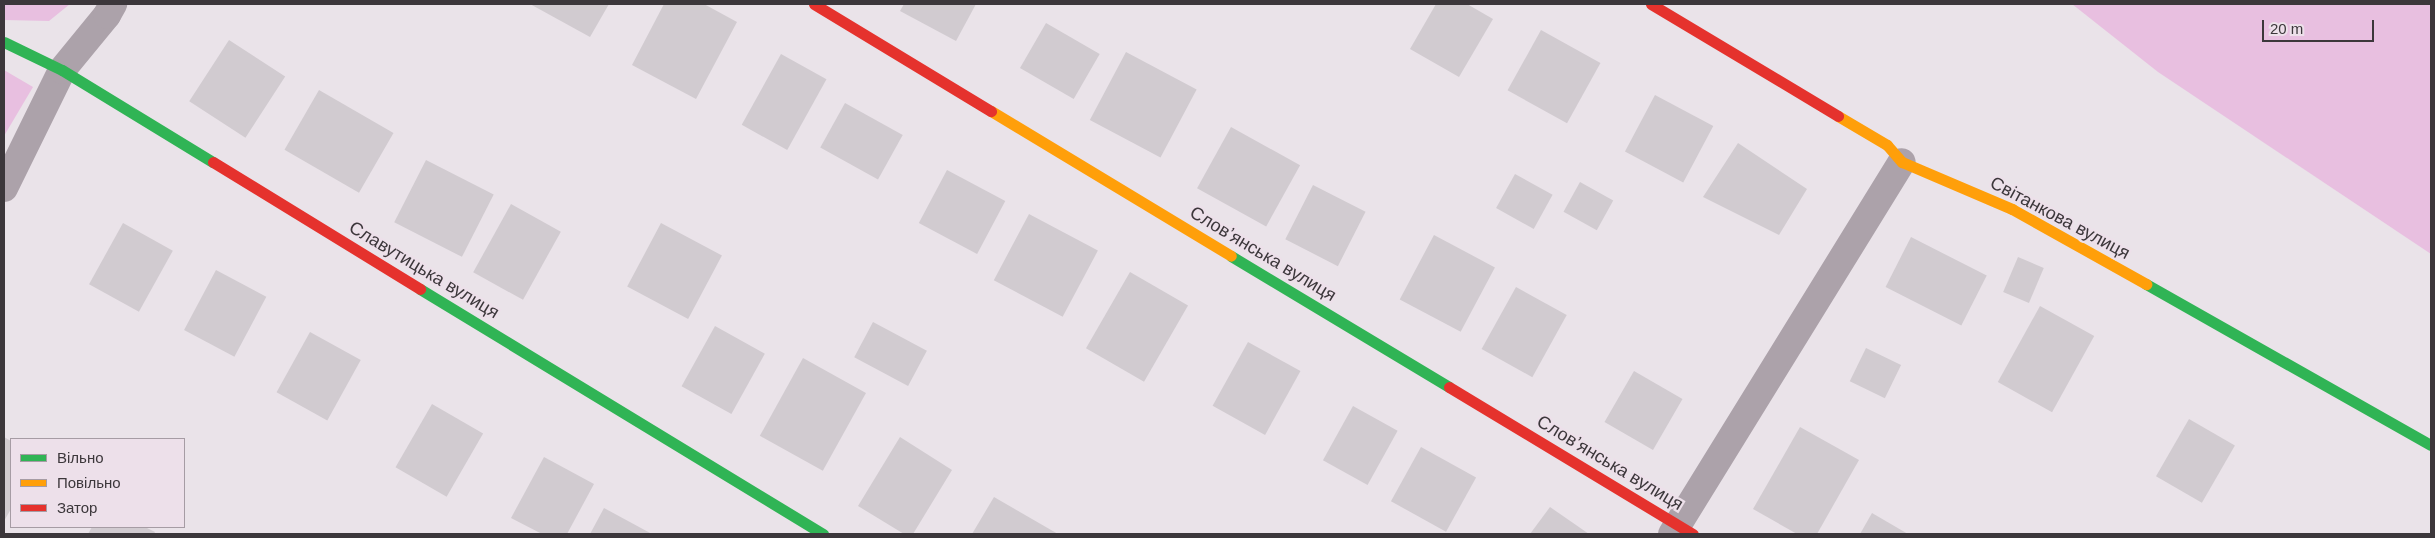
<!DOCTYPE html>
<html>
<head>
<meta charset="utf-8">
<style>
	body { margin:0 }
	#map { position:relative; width:2435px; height:538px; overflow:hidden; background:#eae3e9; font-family:Arial,sans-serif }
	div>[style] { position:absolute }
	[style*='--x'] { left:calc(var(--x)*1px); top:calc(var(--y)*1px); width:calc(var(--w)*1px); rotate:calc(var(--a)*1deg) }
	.green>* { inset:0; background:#e8bfe0 }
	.building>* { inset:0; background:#d1cbd0; transform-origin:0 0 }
	.street>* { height:28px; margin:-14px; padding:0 14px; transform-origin:14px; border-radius:14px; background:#aca2aa }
	.fast>* { height:11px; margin:-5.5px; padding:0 5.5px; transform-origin:5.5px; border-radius:5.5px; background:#30b455 }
	.slow>* { height:11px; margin:-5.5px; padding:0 5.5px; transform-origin:5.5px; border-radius:5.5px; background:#ff9f0a }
	.jam>* { height:11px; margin:-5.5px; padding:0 5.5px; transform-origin:5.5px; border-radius:5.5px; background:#e5322d }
	span { translate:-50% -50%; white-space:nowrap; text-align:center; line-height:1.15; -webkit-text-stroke:4.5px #ede0ea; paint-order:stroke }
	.street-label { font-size:18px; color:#3c373b }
	.frame { position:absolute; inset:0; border:5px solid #3c373b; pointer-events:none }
	.legend { position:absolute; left:10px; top:438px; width:175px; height:90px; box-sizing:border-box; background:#ede0ea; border:1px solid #a69ca4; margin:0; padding:6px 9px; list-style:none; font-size:15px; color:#3c373b }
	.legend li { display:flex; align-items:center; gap:10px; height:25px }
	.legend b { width:25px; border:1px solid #a69ca4 }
	.scale { position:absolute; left:2262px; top:20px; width:112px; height:22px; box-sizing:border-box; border:2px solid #3c373b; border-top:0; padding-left:6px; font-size:15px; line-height:18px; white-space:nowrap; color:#3c373b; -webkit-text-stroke:4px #ede0ea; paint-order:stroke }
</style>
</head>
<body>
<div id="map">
	<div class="green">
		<div style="clip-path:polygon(4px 4px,70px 4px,49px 21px,4px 20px)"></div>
		<div style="clip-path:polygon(2072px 4px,2431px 4px,2431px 254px,2158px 72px)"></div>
		<div style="clip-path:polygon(4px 70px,33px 87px,4px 136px)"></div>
	</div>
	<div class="building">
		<div style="clip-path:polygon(530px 4px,609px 4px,590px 37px)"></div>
		<div style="clip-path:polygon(664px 4px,704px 4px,737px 22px,696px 99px,632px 65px)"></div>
		<div style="clip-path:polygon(904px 4px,976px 4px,956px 41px,900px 11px)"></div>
		<div style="clip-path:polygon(1436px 4px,1467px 4px,1493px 19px,1459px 77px,1410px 49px)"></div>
		<div style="left:1046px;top:23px;width:62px;height:52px;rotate:30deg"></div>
		<div style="left:1541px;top:30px;width:68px;height:69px;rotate:29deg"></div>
		<div style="left:229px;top:40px;width:67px;height:73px;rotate:33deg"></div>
		<div style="left:1126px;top:52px;width:80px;height:77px;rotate:28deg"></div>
		<div style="left:781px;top:54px;width:52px;height:81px;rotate:29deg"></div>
		<div style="left:319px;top:90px;width:86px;height:69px;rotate:30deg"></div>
		<div style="left:1655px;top:95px;width:66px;height:64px;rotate:28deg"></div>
		<div style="left:845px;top:103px;width:66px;height:51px;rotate:29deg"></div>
		<div style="left:1231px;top:127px;width:79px;height:70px;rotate:29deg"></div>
		<div style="clip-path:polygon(1738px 143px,1807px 189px,1779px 235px,1703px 197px)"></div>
		<div style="left:426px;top:160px;width:76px;height:70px;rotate:27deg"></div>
		<div style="left:947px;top:170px;width:66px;height:60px;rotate:28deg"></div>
		<div style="left:1515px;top:174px;width:43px;height:39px;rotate:29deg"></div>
		<div style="left:1580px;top:182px;width:38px;height:34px;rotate:29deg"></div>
		<div style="left:1313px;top:185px;width:59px;height:61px;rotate:27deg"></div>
		<div style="left:511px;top:204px;width:57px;height:78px;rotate:29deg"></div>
		<div style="left:1029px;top:214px;width:78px;height:75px;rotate:28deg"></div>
		<div style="left:123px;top:223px;width:57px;height:70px;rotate:29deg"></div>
		<div style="left:661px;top:223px;width:69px;height:72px;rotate:28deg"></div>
		<div style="left:1434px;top:235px;width:69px;height:73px;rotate:28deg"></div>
		<div style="left:1911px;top:237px;width:85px;height:56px;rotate:27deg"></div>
		<div style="left:2018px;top:257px;width:28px;height:38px;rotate:23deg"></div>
		<div style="left:216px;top:270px;width:57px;height:68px;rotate:28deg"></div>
		<div style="left:1130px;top:272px;width:67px;height:88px;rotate:30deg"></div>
		<div style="left:1516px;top:287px;width:58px;height:71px;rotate:29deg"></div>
		<div style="left:2040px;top:306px;width:62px;height:87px;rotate:29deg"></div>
		<div style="left:873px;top:322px;width:61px;height:40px;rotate:28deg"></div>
		<div style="left:715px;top:326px;width:57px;height:69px;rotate:29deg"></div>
		<div style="left:310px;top:332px;width:58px;height:69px;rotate:29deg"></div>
		<div style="left:1248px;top:342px;width:60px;height:73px;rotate:29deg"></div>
		<div style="left:1866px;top:348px;width:39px;height:37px;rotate:26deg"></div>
		<div style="left:803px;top:358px;width:72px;height:89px;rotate:29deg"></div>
		<div style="left:1634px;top:371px;width:56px;height:59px;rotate:30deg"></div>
		<div style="left:432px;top:404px;width:59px;height:73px;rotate:30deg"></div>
		<div style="left:1353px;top:406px;width:51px;height:62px;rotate:29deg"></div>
		<div style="left:2189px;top:419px;width:53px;height:66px;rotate:30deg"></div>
		<div style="clip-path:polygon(1800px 427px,1859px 460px,1817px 534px,1797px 534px,1753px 509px)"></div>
		<div style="clip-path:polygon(4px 437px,11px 441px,11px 509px,4px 521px)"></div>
		<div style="clip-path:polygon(900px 437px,952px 470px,913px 534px,904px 534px,858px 506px)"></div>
		<div style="left:1421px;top:447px;width:63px;height:62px;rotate:29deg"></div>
		<div style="clip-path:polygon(544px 457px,594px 484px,567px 534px,542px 534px,511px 518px)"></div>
		<div style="clip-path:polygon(994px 497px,1058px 534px,972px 534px)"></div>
		<div style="clip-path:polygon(1550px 507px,1589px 534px,1530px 534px)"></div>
		<div style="clip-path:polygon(604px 508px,652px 534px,590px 534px)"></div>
		<div style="clip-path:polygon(1872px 513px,1908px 534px,1860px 534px)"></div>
		<div style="clip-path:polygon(92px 527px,145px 527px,155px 532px,154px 534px,88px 534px)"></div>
	</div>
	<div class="street">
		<div style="--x:4;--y:188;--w:131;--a:-63.8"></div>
		<div style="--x:62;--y:70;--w:71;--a:-50.7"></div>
		<div style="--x:107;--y:15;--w:13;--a:-61"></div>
		<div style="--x:1672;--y:534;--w:437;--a:-58.3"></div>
	</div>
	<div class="fast">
		<div style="--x:4;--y:42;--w:64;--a:25.8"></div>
		<div style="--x:62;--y:70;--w:177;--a:31.4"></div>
		<div style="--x:1231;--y:256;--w:254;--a:31"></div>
		<div style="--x:2146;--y:284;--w:327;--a:29.5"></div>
		<div style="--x:420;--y:289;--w:472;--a:31.3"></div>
	</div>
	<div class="slow">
		<div style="--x:991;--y:111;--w:280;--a:31.1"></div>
		<div style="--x:1838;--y:116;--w:57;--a:30.6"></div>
		<div style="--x:1887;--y:145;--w:23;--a:49"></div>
		<div style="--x:1902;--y:162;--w:120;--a:23.1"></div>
		<div style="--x:2012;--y:209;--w:154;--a:29.2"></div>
	</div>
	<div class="jam">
		<div style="--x:814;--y:4;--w:207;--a:31.2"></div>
		<div style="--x:1651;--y:4;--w:218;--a:30.9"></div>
		<div style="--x:213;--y:162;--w:243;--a:31.5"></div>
		<div style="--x:1449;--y:387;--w:285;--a:31.1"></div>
	</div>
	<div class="street-label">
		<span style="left:2060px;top:218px;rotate:28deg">Світанкова вулиця</span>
		<span style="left:1263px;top:254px;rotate:31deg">Словʼянська вулиця</span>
		<span style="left:424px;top:270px;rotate:31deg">Славутицька вулиця</span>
		<span style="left:1610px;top:463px;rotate:31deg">Словʼянська вулиця</span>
	</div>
	<div class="frame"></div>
	<ul class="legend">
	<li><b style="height:6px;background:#30b455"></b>Вільно</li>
	<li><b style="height:6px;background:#ff9f0a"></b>Повільно</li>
	<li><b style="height:6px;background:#e5322d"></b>Затор</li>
	</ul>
	<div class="scale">20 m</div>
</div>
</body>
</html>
